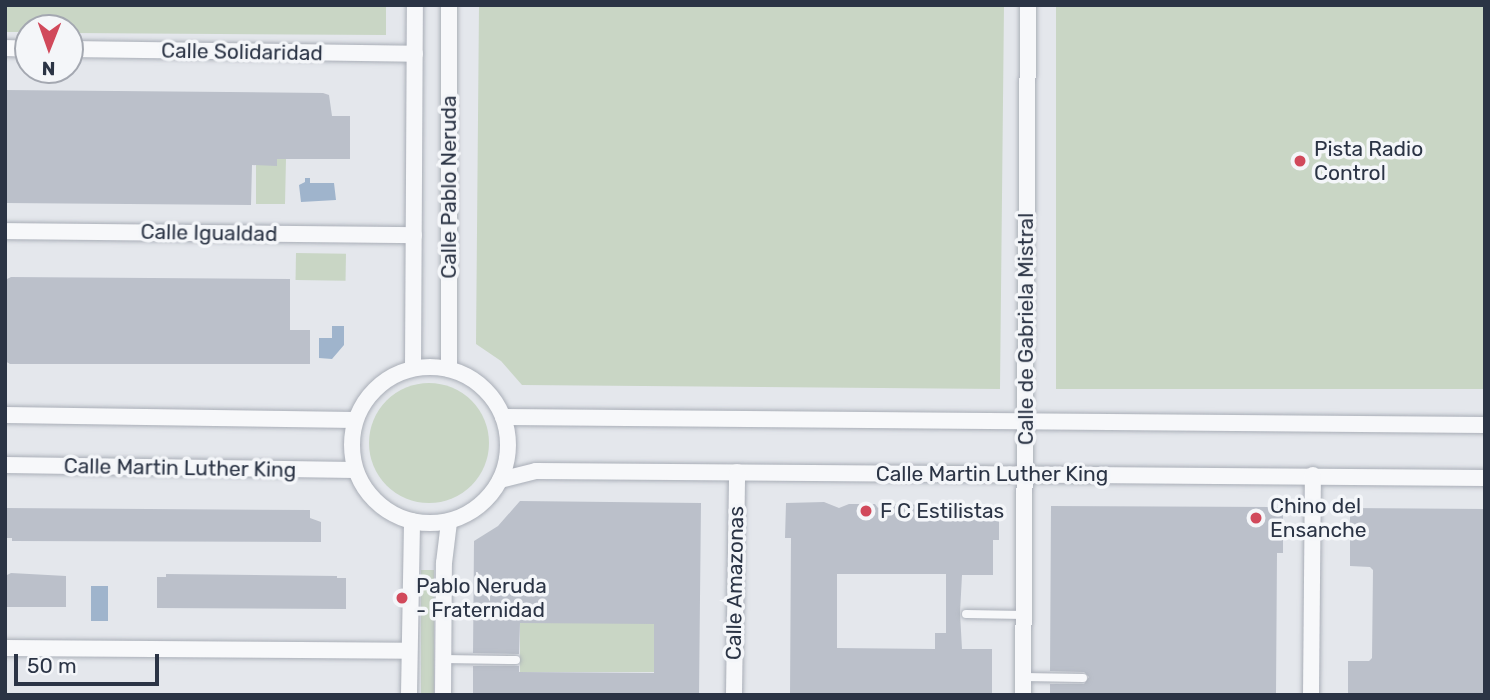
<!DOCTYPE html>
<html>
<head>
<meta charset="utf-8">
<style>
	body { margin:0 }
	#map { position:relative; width:1490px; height:700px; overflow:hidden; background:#e4e7ec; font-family:Rubik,sans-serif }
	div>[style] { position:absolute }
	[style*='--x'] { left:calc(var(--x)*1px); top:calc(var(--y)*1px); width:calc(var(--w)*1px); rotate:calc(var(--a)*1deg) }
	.green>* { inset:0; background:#c9d6c5; transform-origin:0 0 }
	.round { border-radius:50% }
	.water>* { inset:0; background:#9fb4cc; transform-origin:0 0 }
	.building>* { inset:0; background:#bbc0ca }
	.roads { filter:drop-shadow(0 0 2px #a9aeb7) drop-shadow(0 0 2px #a9aeb7) }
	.service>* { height:8px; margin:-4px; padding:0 4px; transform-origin:4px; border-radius:4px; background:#f7f8fa }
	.minor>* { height:16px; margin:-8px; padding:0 8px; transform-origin:8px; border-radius:8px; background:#f7f8fa }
	.minor>.ring { margin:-8px; padding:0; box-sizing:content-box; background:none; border:16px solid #f7f8fa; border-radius:50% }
	.dots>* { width:19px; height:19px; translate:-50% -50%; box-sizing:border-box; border:4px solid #f4f6f9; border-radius:50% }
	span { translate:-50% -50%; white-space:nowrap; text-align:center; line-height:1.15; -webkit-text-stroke:7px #f4f6f9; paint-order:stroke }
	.street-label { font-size:21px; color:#2b3445 }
	.poi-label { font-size:21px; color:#2b3445 }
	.left { translate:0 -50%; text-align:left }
	.frame { position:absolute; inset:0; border:7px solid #2b3445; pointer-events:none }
	.north { position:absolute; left:14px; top:14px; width:70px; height:70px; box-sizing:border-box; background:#f4f6f9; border:2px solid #a4a8b1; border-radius:50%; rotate:181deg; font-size:19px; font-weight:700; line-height:28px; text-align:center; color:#2b3445 }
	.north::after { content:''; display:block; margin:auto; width:24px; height:32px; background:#d1495b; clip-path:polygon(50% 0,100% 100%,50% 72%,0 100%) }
	.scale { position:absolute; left:14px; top:654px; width:145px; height:32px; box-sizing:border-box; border:4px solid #2b3445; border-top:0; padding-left:9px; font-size:21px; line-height:24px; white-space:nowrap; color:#2b3445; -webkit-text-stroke:5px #f4f6f9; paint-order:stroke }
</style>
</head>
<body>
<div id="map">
	<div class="green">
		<div style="clip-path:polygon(5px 5px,386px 5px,386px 35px,70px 33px,70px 28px,28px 28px,28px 32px,5px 32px)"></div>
		<div style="clip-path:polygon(479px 5px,1004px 5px,1000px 389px,522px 385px,501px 361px,476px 344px)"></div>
		<div style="left:1056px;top:5px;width:429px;height:384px"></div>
		<div style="clip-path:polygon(277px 159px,286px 159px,285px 204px,256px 204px,256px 165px,276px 165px)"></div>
		<div style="left:296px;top:253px;width:50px;height:27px;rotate:1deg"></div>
		<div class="round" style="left:369px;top:383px;width:120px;height:120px"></div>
		<div style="left:421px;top:570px;width:13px;height:125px"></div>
		<div style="left:520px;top:623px;width:134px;height:49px"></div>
	</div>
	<div class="water">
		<div style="clip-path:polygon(305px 178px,310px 178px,310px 183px,334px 183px,336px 200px,301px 202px,299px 185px,305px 182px)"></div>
		<div style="clip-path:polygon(332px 326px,344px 326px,344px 345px,332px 359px,319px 358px,319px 338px,332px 338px)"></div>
		<div style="left:91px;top:586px;width:17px;height:35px"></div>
	</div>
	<div class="building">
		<div style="clip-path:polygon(5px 90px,323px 93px,329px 95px,332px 116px,350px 116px,350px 159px,277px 159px,277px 166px,252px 165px,251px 205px,5px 203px)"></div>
		<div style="clip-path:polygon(11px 277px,290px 279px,290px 330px,310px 330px,310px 364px,10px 364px,5px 361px,5px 280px)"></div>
		<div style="clip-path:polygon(520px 501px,701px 503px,699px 695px,473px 695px,473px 666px,519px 666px,519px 672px,654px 673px,654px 624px,520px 623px,519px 654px,473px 653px,474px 541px,498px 526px)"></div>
		<div style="clip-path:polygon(evenodd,824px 502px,839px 508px,849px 504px,875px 504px,878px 508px,884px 504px,936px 505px,940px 510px,945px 505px,959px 505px,965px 509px,968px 505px,999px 505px,999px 540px,993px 540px,993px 575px,962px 575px,960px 613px,962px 649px,992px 649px,992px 695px,790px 695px,791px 538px,785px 538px,786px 503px,824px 502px,837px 574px,946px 574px,946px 633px,935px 633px,935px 649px,837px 648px,837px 574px)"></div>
		<div style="clip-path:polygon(1051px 506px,1283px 507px,1283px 553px,1277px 553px,1276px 695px,1050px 695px,1050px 684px,1084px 684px,1089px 677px,1084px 672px,1050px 671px)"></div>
		<div style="clip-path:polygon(5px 508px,310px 510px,310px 518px,321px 522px,321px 542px,12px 541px,12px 538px,5px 538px)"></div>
		<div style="clip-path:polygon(1350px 508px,1485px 509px,1485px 695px,1348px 695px,1348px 661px,1369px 661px,1372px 658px,1373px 570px,1370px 567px,1350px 566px)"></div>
		<div style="clip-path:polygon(11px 573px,66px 576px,66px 607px,5px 607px,5px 576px)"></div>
		<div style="clip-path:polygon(166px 574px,337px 576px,337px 578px,346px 578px,346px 609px,157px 608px,157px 577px,166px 577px)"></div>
	</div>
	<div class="roads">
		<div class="service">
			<div style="--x:966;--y:614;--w:58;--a:1"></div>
			<div style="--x:443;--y:659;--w:73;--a:0.8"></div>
			<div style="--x:1024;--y:677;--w:59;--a:1"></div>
		</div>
		<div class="minor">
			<div style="--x:5;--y:48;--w:23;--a:2"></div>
			<div style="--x:70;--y:49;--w:345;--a:0.8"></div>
			<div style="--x:5;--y:231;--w:409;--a:0.6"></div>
			<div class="ring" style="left:352px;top:367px;width:140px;height:140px"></div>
			<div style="--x:413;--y:368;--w:363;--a:-89.7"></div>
			<div style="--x:449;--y:369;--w:364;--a:-90"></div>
			<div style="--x:5;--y:415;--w:350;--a:0.8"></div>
			<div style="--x:503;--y:417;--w:982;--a:0.47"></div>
			<div style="--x:5;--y:465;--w:350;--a:0.8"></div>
			<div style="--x:500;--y:480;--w:37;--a:-14"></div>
			<div style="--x:536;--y:471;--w:949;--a:0.42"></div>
			<div style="--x:5;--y:648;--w:404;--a:0.4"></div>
			<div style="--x:409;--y:695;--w:174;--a:-89"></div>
			<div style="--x:443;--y:695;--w:132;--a:-89.6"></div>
			<div style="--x:444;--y:563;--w:41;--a:-83"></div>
			<div style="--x:734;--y:695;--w:223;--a:-89.2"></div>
			<div style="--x:1023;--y:695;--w:690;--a:-89.58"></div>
			<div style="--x:1311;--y:695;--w:220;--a:-89.5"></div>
		</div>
	</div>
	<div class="dots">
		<div style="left:1300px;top:161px;background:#d1495b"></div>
		<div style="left:866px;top:511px;background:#d1495b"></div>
		<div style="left:1256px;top:518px;background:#d1495b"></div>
		<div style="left:402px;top:598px;background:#d1495b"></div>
	</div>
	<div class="street-label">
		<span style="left:242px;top:52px;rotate:1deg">Calle Solidaridad</span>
		<span style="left:449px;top:187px;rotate:-90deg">Calle Pablo Neruda</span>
		<span style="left:209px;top:233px;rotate:1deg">Calle Igualdad</span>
		<span style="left:1026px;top:329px;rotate:-90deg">Calle de Gabriela Mistral</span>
		<span style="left:180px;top:468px;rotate:1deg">Calle Martin Luther King</span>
		<span style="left:992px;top:474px">Calle Martin Luther King</span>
		<span style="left:735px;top:583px;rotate:-89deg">Calle Amazonas</span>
	</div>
	<div class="poi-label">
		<span class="left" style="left:1314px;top:161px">Pista Radio<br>Control</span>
		<span class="left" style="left:1270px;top:518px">Chino del<br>Ensanche</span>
		<span class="left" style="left:880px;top:511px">F C Estilistas</span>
		<span class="left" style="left:416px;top:598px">Pablo Neruda<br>- Fraternidad</span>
	</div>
	<div class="frame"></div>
	<div class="north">N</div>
	<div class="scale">50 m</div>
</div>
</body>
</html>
